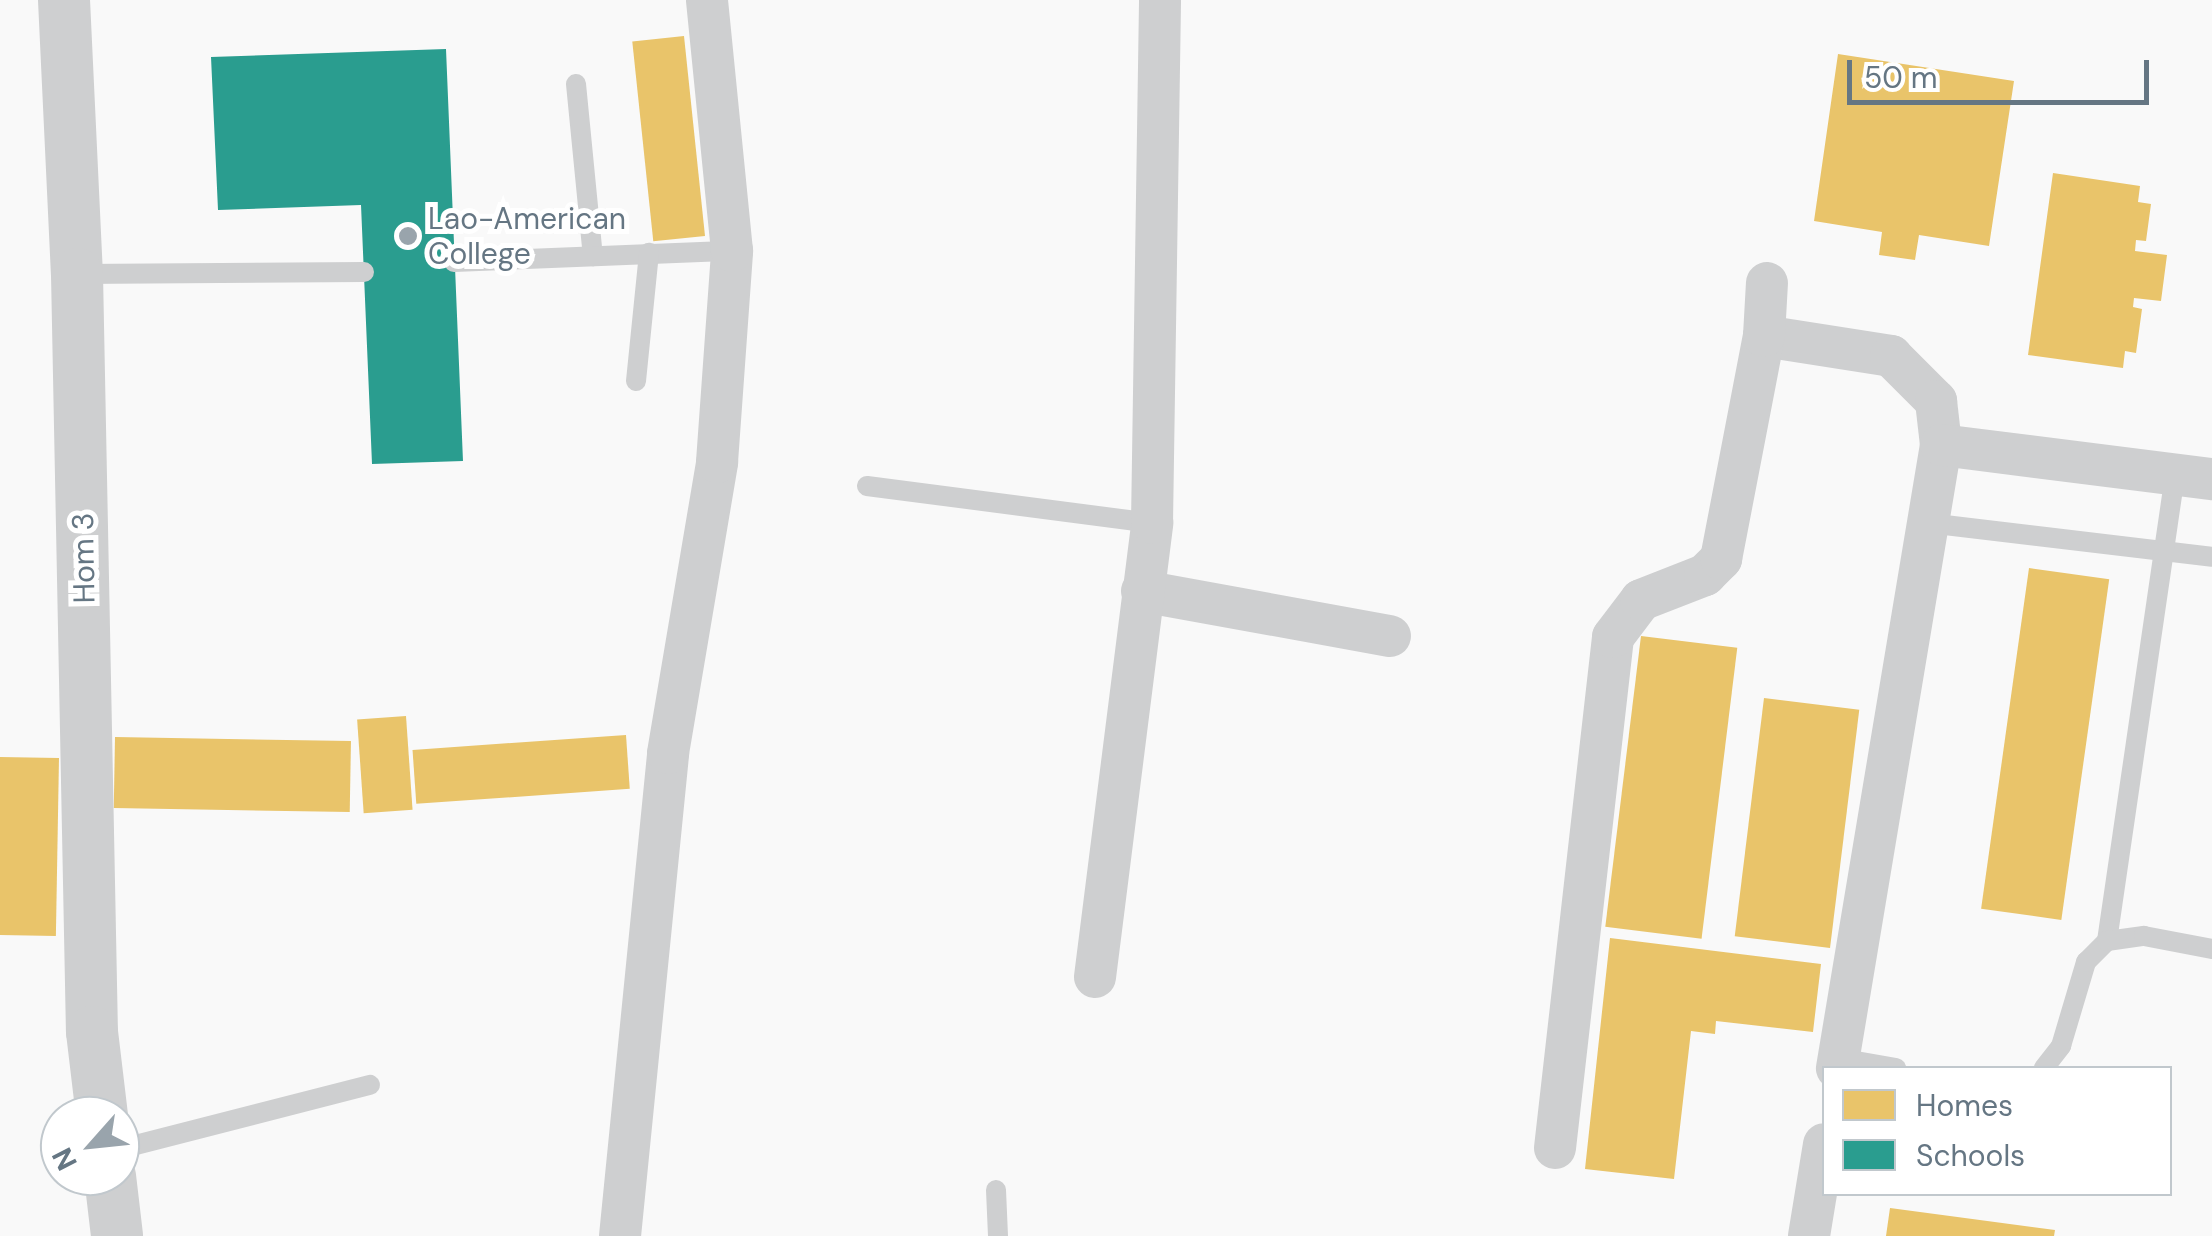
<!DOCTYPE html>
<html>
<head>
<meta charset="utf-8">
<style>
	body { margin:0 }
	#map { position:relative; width:2212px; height:1236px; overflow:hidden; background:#f9f9f9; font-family:"DM Sans",sans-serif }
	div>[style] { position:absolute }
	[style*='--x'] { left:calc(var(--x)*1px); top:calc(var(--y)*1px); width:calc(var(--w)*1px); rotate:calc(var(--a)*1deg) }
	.homes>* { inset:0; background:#e9c46a; transform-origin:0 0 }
	.schools>* { inset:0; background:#2a9d8f }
	.service>* { height:20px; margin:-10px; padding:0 10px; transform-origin:10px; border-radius:10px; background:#cecfd0 }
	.minor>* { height:42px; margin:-21px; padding:0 21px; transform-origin:21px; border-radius:21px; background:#cecfd0 }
	.tertiary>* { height:52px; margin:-26px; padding:0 26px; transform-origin:26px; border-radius:26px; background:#cecfd0 }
	.dots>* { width:28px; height:28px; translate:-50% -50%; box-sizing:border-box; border:5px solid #fff; border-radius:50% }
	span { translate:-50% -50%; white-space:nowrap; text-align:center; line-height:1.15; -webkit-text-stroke:10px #fff; paint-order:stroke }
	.poi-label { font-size:30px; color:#657683 }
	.left { translate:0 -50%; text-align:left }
	.street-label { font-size:30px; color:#657683 }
	.legend { position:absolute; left:1822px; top:1066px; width:350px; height:130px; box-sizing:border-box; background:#fff; border:2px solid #c1c8cd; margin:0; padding:12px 18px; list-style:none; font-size:30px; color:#657683 }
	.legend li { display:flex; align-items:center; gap:20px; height:50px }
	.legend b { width:50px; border:2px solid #c1c8cd }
	.north { position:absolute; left:40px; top:1096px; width:100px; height:100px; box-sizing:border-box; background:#fff; border:2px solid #c1c8cd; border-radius:50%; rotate:243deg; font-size:28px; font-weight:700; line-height:40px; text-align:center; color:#657683 }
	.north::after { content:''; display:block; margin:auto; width:35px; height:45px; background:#99a4ac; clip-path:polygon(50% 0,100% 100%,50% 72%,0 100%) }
	.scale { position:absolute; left:1847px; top:60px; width:302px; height:45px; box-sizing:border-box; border:5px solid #657683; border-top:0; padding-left:12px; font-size:30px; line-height:35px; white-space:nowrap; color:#657683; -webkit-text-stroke:8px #fff; paint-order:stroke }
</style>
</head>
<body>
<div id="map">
	<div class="homes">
		<div style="left:684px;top:36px;width:201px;height:52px;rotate:84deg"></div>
		<div style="clip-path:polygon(1838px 54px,2014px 81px,1989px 246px,1919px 235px,1915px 260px,1879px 255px,1882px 232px,1814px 221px)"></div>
		<div style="clip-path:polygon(2053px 173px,2140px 186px,2138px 202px,2151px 204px,2146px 241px,2136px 240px,2135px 251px,2167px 255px,2161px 301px,2134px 298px,2133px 307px,2142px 309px,2136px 353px,2125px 351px,2123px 368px,2028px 355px)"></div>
		<div style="left:2029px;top:568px;width:81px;height:344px;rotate:8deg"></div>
		<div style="left:1641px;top:636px;width:97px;height:293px;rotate:7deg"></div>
		<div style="left:1764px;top:698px;width:96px;height:240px;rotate:7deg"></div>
		<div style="left:406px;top:716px;width:94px;height:49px;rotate:86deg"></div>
		<div style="left:626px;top:735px;width:54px;height:214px;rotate:86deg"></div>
		<div style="left:115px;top:737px;width:236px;height:71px;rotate:1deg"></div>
		<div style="left:0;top:757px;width:59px;height:178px;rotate:1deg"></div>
		<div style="clip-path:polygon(1610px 938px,1821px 964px,1813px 1032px,1716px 1021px,1715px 1034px,1691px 1031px,1674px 1179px,1585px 1169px)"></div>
		<div style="clip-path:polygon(1890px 1208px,2055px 1230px,2054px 1236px,1886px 1236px)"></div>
	</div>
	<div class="schools">
		<div style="clip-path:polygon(446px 49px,463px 461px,372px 464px,361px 205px,218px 210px,211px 57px)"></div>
	</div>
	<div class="service">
		<div style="--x:576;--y:84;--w:173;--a:84.4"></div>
		<div style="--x:454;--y:262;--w:278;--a:-2.3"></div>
		<div style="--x:79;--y:274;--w:285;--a:-0.4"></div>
		<div style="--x:636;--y:381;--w:129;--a:-84.2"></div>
		<div style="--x:867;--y:486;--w:287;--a:7.4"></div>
		<div style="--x:1928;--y:523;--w:286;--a:6.8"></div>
		<div style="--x:2107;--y:941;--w:471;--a:-81.7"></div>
		<div style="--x:1839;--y:1058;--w:58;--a:10"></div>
		<div style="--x:2044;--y:1068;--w:28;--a:-52"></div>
		<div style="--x:2061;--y:1046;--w:88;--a:-73.4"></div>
		<div style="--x:2086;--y:962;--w:30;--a:-45"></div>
		<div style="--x:2107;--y:941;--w:37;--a:-8"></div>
		<div style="--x:2144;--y:936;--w:69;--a:10.8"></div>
		<div style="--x:120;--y:1149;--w:258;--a:-14.4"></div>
		<div style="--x:996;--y:1190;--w:46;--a:87.5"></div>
	</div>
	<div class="minor">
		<div style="--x:1764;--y:336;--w:129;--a:8.9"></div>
		<div style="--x:1891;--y:356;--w:64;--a:45"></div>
		<div style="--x:1936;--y:401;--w:44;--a:83.5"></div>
		<div style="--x:1941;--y:445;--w:632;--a:99.48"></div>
		<div style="--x:1941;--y:445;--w:273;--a:7.2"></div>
		<div style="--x:1142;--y:591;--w:252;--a:10.3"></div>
		<div style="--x:1095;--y:977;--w:458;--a:-82.8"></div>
		<div style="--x:1152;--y:523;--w:523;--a:-89.12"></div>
		<div style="--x:1555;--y:1148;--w:514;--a:-83.52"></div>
		<div style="--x:1613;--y:637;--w:46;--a:-52.9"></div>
		<div style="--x:1641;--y:600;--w:69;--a:-21.3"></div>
		<div style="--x:1705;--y:575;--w:23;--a:-45"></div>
		<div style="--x:1721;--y:559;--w:227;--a:-79.1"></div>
		<div style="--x:1764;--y:336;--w:53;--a:-86.8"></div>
		<div style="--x:620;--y:1236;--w:485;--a:-84.3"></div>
		<div style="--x:668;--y:753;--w:295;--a:-80.4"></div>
		<div style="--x:717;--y:462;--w:212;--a:-85.9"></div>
		<div style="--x:732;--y:251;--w:252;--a:-95.7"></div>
		<div style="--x:1809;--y:1236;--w:93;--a:-80.7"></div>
	</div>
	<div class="tertiary">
		<div style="--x:64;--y:0;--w:274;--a:87.3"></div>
		<div style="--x:77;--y:274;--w:758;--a:88.87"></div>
		<div style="--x:92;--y:1032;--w:85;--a:83.2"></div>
		<div style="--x:110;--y:1176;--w:60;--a:83.3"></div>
	</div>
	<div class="dots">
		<div style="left:408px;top:236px;background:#99a4ac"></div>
	</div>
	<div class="poi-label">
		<span class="left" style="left:428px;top:236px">Lao-American<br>College</span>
	</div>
	<div class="street-label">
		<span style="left:84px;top:558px;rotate:-91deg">Hom 3</span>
	</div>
	<ul class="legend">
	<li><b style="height:28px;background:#e9c46a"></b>Homes</li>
	<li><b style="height:28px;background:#2a9d8f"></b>Schools</li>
	</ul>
	<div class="north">N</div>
	<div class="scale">50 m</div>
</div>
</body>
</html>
